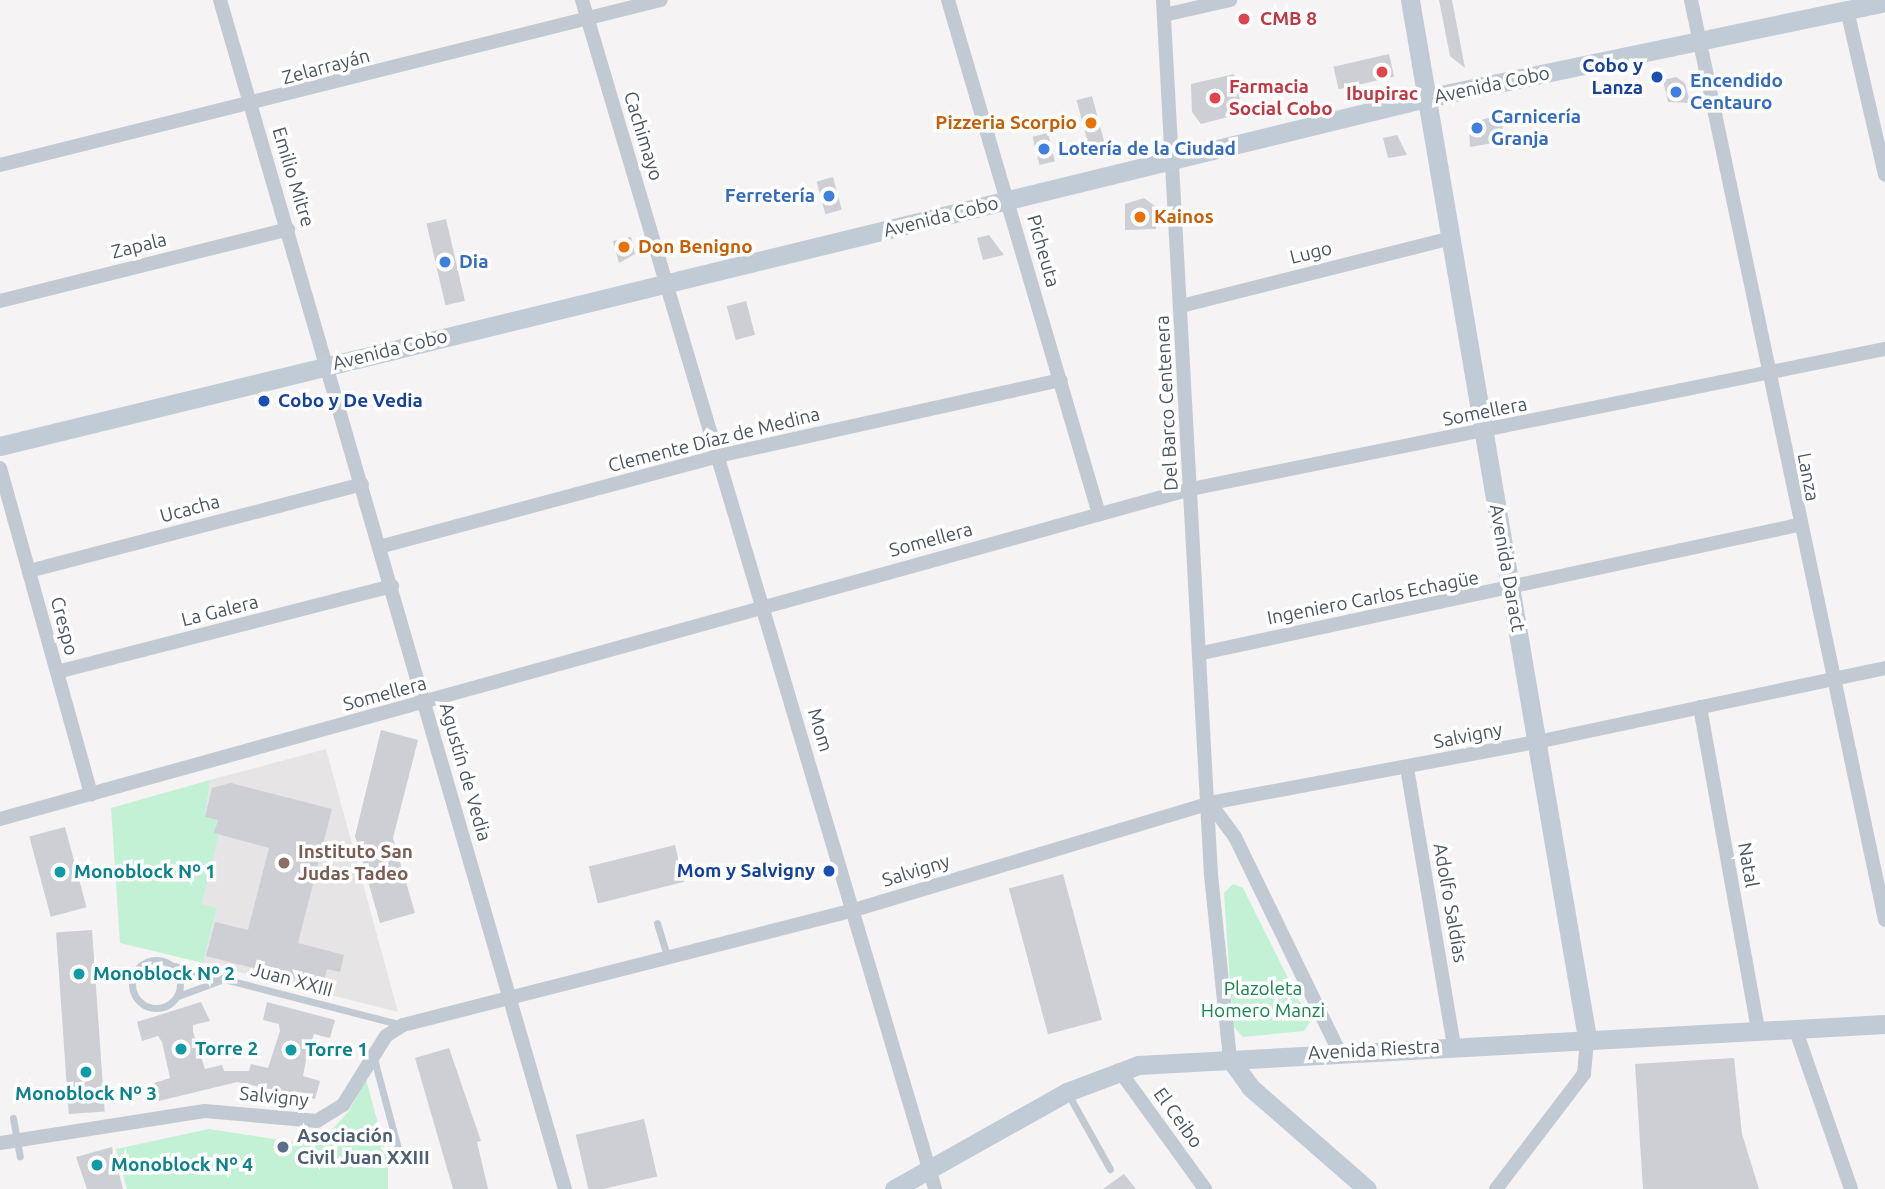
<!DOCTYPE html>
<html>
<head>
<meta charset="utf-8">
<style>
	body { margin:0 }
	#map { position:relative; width:1885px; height:1189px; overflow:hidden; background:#f5f3f3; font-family:Ubuntu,sans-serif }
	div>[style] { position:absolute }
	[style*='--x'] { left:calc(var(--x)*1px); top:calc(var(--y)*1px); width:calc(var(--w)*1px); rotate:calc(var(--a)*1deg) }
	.education>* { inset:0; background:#e6e4e5 }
	.green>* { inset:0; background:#c3f1d5 }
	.building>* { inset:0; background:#cdcfd5; transform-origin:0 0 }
	.lane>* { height:7px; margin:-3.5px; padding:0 3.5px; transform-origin:3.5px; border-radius:3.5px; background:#c1cad2 }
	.lane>.ring { margin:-3.5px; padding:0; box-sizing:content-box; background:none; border:7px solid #c1cad2; border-radius:50% }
	.street>* { height:14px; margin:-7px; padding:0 7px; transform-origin:7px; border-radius:7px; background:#c1cad2 }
	.secondary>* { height:19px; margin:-9.5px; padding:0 9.5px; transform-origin:9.5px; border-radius:9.5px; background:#c1cbd6 }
	.dots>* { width:19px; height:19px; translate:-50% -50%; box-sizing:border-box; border:4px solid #fff; border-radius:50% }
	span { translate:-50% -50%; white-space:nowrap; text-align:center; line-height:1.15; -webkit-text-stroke:7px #fff; paint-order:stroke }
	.health-label { font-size:19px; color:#be3a42; font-weight:700 }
	.left { translate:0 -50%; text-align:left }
	.transit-label { font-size:19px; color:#164399; font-weight:700 }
	.right { translate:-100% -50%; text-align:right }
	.street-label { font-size:19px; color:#4a5661 }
	.shop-label { font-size:19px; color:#366cbe; font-weight:700 }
	.food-label { font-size:19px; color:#c56008; font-weight:700 }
	.education-label { font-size:19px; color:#785e54; font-weight:700 }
	.culture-label { font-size:19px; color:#0d838f; font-weight:700 }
	.park-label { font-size:19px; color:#17864f }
	.service-label { font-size:19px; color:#4e5e75; font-weight:700 }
</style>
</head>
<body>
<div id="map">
	<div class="education">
		<div style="clip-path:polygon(326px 749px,398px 1012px,203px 963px,217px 909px,202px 904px,221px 822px,205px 817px,210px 780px)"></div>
	</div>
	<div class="green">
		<div style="clip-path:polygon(210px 780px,205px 817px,222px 821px,202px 904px,217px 908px,203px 963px,120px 943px,111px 808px)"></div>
		<div style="clip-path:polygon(1233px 884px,1243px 888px,1310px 1022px,1304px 1031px,1243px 1037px,1233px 1026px,1224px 893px)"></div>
		<div style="clip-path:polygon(366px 1079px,388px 1161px,388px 1189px,127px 1189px,116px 1149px,209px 1129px,294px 1142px,315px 1138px,329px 1133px,349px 1111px)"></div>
	</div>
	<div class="building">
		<div style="clip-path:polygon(1439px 0,1452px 0,1465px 68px,1450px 56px)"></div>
		<div style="left:1389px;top:54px;width:23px;height:57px;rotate:77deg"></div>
		<div style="clip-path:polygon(1234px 74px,1243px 113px,1201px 124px,1192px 112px,1191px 84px)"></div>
		<div style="clip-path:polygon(1676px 77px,1685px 83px,1690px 103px,1668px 102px,1663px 80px)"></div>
		<div style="left:1092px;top:96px;width:52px;height:16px;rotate:75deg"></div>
		<div style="clip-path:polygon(1500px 114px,1505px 141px,1470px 147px,1469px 124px)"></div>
		<div style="left:1048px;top:133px;width:29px;height:16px;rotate:76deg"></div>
		<div style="clip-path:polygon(1397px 135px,1407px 155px,1388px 158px,1383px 138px)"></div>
		<div style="left:833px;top:177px;width:34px;height:17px;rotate:75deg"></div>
		<div style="clip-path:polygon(1144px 198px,1155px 206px,1156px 229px,1125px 230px,1125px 204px)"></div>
		<div style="left:446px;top:219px;width:84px;height:20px;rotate:77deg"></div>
		<div style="clip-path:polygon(989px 235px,1004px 255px,983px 260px,977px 238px)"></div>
		<div style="clip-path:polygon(631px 237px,635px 254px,619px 263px,613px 241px)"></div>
		<div style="left:746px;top:301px;width:35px;height:20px;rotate:75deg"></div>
		<div style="clip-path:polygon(381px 730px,418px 740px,393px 838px,415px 913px,380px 923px,355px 836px)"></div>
		<div style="clip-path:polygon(231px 783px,332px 809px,298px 943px,344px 955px,340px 972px,327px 969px,323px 986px,206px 956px,215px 922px,248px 930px,269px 848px,214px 833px,218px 820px,205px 817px,212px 788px)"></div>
		<div style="left:65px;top:827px;width:83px;height:37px;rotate:75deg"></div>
		<div style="left:675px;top:845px;width:38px;height:89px;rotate:76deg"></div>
		<div style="left:1063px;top:874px;width:151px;height:56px;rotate:75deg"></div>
		<div style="left:92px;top:930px;width:182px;height:36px;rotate:86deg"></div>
		<div style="clip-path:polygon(201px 1002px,210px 1021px,193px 1025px,193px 1032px,205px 1069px,222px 1065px,224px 1071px,249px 1071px,251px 1064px,268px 1068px,280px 1031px,279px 1024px,263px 1020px,267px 1002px,335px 1020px,330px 1038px,314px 1034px,307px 1054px,303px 1076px,320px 1081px,315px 1099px,237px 1082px,159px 1101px,154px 1083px,170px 1078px,162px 1042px,158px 1036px,142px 1041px,137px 1022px)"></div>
		<div style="clip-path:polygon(449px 1048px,481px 1141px,477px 1142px,488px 1189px,453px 1189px,415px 1058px)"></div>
		<div style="clip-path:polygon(1734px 1058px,1742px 1134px,1759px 1189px,1643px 1189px,1635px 1064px)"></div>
		<div style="left:644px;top:1119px;width:59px;height:70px;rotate:77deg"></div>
		<div style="clip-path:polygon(112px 1147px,123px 1189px,87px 1189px,76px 1157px)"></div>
		<div style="clip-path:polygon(1124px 1174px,1136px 1189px,1103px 1189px)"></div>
	</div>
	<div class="lane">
		<div style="--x:657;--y:923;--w:34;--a:73"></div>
		<div class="ring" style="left:132px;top:960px;width:41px;height:41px"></div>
		<div style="--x:174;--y:966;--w:236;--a:14.5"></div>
		<div style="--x:178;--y:996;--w:46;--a:-20.4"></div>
		<div style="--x:374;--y:1059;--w:105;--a:75"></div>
		<div style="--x:1068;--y:1094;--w:86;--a:60.8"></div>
		<div style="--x:13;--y:1118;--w:39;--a:80"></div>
	</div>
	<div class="street">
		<div style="--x:220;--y:0;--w:1238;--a:73.82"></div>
		<div style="--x:582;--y:0;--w:1240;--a:73.46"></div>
		<div style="--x:948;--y:0;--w:536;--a:73.63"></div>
		<div style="--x:1163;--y:0;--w:876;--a:86.86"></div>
		<div style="--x:1211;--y:875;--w:185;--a:84.1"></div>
		<div style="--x:1691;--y:0;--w:940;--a:78.09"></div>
		<div style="--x:1847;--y:10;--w:169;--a:77"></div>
		<div style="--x:1164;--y:15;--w:68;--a:-12.8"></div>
		<div style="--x:0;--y:165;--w:681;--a:-14.02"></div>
		<div style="--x:0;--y:301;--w:297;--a:-14"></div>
		<div style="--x:1181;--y:306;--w:278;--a:-14.1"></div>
		<div style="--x:0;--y:468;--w:339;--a:74.4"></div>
		<div style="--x:379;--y:547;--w:351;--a:-15"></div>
		<div style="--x:718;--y:456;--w:351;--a:-12.5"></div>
		<div style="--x:29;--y:571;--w:344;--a:-14.6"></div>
		<div style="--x:1202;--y:653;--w:610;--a:-12.12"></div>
		<div style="--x:57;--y:672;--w:346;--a:-14.4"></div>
		<div style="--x:1700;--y:707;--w:328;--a:79.8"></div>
		<div style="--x:1407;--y:768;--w:281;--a:80.4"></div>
		<div style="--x:1210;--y:803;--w:42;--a:53.7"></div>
		<div style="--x:1235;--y:837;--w:238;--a:64.1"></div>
		<div style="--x:0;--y:819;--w:1236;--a:-15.49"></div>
		<div style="--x:1191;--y:489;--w:708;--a:-11.41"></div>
		<div style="--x:1795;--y:1028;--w:170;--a:70.8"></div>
		<div style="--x:1119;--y:1070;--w:147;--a:54.1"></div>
		<div style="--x:0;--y:1143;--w:207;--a:-8.9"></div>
		<div style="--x:205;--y:1111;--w:112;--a:5.1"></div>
		<div style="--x:317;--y:1121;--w:31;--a:-32"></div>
		<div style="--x:343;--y:1105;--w:81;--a:-58.1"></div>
		<div style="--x:386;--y:1036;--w:20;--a:-33"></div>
		<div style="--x:403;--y:1025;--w:465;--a:-14.3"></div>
		<div style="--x:854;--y:910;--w:372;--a:-16.7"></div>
		<div style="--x:1210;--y:803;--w:333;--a:-10.6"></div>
		<div style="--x:1537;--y:742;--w:356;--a:-12"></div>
		<div style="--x:1496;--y:1189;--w:145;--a:-52.6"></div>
		<div style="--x:1584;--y:1074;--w:36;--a:-85"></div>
	</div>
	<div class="secondary">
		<div style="--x:1410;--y:0;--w:1053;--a:80.32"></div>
		<div style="--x:0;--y:446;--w:1468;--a:-13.71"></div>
		<div style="--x:1426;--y:98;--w:469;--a:-11.8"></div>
		<div style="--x:1230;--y:1059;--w:34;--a:54"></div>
		<div style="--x:1250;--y:1087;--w:155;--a:41.1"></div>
		<div style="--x:894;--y:1189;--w:198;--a:-29.3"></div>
		<div style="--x:1067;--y:1092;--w:76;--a:-20.8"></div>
		<div style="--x:1138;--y:1065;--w:748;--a:-3.14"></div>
	</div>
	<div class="dots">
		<div style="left:1244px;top:19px;background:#e0444e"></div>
		<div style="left:1382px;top:72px;background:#e0444e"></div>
		<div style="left:1657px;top:77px;background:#1a4fb4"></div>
		<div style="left:1676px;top:92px;background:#3f7fe0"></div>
		<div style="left:1215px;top:98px;background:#e0444e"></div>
		<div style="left:1091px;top:123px;background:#e8710a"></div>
		<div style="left:1477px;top:128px;background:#3f7fe0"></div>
		<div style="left:1044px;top:149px;background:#3f7fe0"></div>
		<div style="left:829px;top:196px;background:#3f7fe0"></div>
		<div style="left:1140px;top:217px;background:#e8710a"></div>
		<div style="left:624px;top:247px;background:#e8710a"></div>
		<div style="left:445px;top:262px;background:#3f7fe0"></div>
		<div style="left:264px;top:401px;background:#1a4fb4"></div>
		<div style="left:284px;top:863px;background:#8d6e63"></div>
		<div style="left:829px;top:871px;background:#1a4fb4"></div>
		<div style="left:60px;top:872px;background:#0f9aa8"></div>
		<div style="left:79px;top:974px;background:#0f9aa8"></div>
		<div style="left:181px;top:1049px;background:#0f9aa8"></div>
		<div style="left:291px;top:1050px;background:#0f9aa8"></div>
		<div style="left:86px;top:1072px;background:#0f9aa8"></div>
		<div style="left:283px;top:1147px;background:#5c6f8a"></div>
		<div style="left:97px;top:1165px;background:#0f9aa8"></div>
	</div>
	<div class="health-label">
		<span class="left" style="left:1260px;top:19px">CMB 8</span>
		<span class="left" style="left:1229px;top:98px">Farmacia<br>Social Cobo</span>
		<span style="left:1382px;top:94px">Ibupirac</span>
	</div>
	<div class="transit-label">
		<span class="right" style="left:1643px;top:77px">Cobo y<br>Lanza</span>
		<span class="left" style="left:278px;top:401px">Cobo y De Vedia</span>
		<span class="right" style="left:815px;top:871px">Mom y Salvigny</span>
	</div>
	<div class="street-label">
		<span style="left:326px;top:67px;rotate:-15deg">Zelarrayán</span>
		<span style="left:1492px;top:85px;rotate:-12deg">Avenida Cobo</span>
		<span style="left:643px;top:136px;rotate:73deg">Cachimayo</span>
		<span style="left:293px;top:177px;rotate:73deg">Emilio Mitre</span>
		<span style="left:941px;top:217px;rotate:-14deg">Avenida Cobo</span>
		<span style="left:139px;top:246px;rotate:-14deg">Zapala</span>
		<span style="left:1043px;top:251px;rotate:74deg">Picheuta</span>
		<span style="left:1311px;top:253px;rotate:-14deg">Lugo</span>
		<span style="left:390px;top:350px;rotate:-14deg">Avenida Cobo</span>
		<span style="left:1167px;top:403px;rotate:-93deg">Del Barco Centenera</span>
		<span style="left:1485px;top:412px;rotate:-11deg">Somellera</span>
		<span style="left:714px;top:440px;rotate:-14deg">Clemente Díaz de Medina</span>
		<span style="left:1808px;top:477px;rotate:79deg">Lanza</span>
		<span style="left:190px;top:509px;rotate:-15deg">Ucacha</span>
		<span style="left:931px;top:540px;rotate:-15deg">Somellera</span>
		<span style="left:1507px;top:568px;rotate:80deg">Avenida Daract</span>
		<span style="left:1373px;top:598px;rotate:-11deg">Ingeniero Carlos Echagüe</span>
		<span style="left:220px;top:611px;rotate:-14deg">La Galera</span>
		<span style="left:64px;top:626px;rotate:75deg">Crespo</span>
		<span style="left:385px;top:694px;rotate:-15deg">Somellera</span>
		<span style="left:820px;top:730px;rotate:73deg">Mom</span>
		<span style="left:1468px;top:736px;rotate:-11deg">Salvigny</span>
		<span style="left:465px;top:772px;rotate:74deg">Agustín de Vedia</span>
		<span style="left:1748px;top:865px;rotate:80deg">Natal</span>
		<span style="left:916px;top:871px;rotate:-17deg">Salvigny</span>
		<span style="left:1450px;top:903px;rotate:80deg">Adolfo Saldías</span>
		<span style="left:292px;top:980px;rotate:15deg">Juan XXIII</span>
		<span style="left:1374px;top:1050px;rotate:-3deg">Avenida Riestra</span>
		<span style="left:274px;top:1097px;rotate:6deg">Salvigny</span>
		<span style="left:1178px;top:1118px;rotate:54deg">El Ceibo</span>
	</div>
	<div class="shop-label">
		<span class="left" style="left:1690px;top:92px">Encendido<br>Centauro</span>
		<span class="left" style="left:1491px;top:128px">Carnicería<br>Granja</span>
		<span class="left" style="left:1058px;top:149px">Lotería de la Ciudad</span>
		<span class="right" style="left:815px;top:196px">Ferretería</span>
		<span class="left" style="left:459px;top:262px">Dia</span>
	</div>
	<div class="food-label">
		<span class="right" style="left:1077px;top:123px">Pizzeria Scorpio</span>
		<span class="left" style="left:1154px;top:217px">Kainos</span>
		<span class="left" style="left:638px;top:247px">Don Benigno</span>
	</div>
	<div class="education-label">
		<span class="left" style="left:298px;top:863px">Instituto San<br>Judas Tadeo</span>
	</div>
	<div class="culture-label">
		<span class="left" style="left:74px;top:872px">Monoblock Nº 1</span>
		<span class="left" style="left:93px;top:974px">Monoblock Nº 2</span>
		<span class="left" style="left:195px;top:1049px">Torre 2</span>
		<span class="left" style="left:305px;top:1050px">Torre 1</span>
		<span style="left:86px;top:1094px">Monoblock Nº 3</span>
		<span class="left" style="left:111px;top:1165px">Monoblock Nº 4</span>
	</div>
	<div class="park-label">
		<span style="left:1263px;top:1000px">Plazoleta<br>Homero Manzi</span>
	</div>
	<div class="service-label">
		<span class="left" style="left:297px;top:1147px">Asociación<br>Civil Juan XXIII</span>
	</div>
</div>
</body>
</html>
